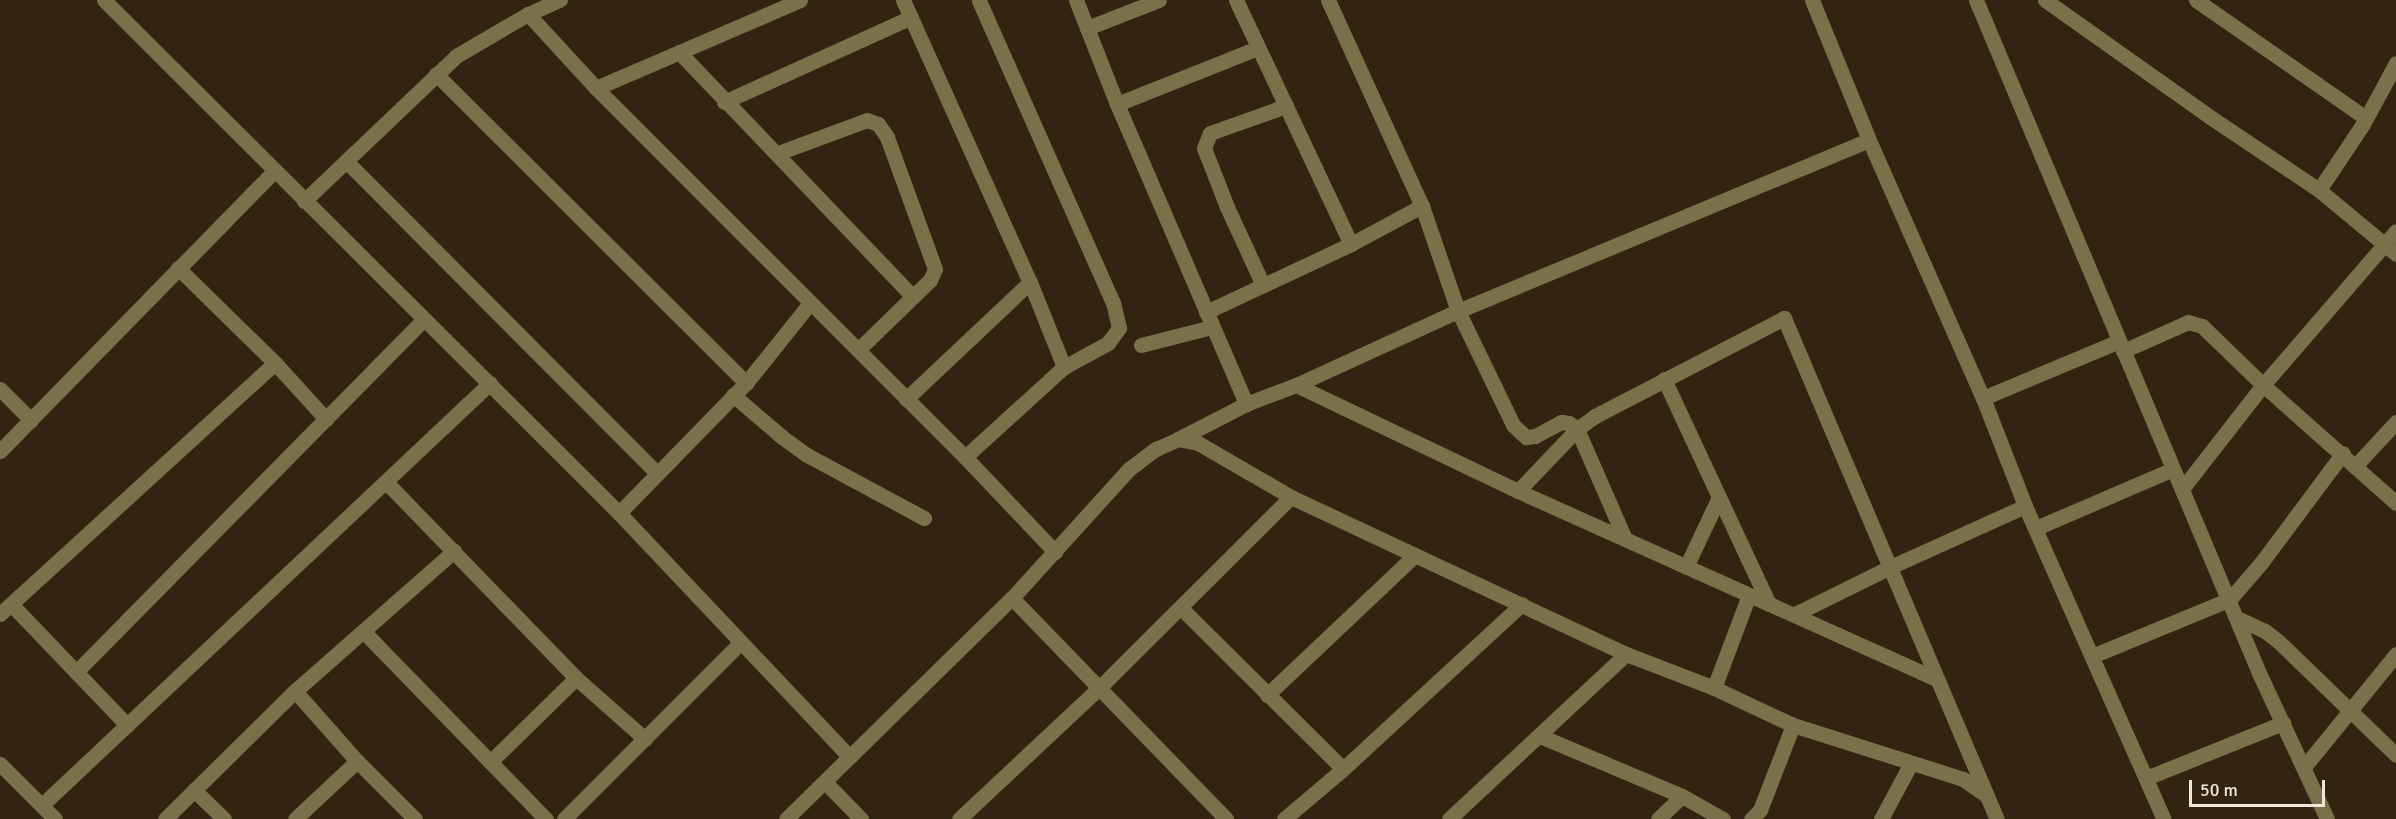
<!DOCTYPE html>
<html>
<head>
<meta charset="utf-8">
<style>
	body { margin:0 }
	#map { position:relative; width:2396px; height:819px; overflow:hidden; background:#332311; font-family:Signika,sans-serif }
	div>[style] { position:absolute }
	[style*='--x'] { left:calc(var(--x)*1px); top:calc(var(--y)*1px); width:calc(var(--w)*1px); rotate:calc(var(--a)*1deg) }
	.minor>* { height:15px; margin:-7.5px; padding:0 7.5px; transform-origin:7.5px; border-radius:7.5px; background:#7a704a }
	span { translate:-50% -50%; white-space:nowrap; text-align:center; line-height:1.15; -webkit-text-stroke:4.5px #332311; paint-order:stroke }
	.scale { position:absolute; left:2189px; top:780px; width:136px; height:27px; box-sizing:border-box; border:3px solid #efe5d9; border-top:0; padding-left:8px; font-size:18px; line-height:21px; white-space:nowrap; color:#efe5d9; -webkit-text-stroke:4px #332311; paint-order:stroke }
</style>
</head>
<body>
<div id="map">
	<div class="minor">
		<div style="--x:104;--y:0;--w:727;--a:44.89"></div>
		<div style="--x:619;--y:513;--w:335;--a:46.6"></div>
		<div style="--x:903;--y:0;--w:309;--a:65.8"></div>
		<div style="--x:1030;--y:282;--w:92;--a:68.2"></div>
		<div style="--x:1076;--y:0;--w:112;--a:68.5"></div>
		<div style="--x:1117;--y:104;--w:327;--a:66.7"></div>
		<div style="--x:1236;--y:0;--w:270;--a:64.8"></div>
		<div style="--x:1328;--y:0;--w:226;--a:65.5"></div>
		<div style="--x:1422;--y:206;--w:111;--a:71.1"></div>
		<div style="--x:1458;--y:311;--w:127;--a:64.2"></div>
		<div style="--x:1513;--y:425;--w:18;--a:43"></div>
		<div style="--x:1526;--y:437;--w:9;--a:-6"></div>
		<div style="--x:1535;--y:436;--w:30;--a:-28"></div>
		<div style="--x:1561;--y:422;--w:8;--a:7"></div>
		<div style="--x:1569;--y:423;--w:10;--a:37"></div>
		<div style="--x:1577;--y:429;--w:120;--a:66.4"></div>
		<div style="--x:1812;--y:0;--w:151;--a:67.8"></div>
		<div style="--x:1869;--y:140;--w:282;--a:66.2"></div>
		<div style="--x:1983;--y:398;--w:116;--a:68.7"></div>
		<div style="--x:2025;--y:506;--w:342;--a:66.1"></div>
		<div style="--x:1976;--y:0;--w:730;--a:67.19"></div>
		<div style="--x:2259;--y:673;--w:161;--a:65"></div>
		<div style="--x:2045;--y:0;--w:206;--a:35.3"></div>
		<div style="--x:2213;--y:119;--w:128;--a:33.8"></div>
		<div style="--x:2319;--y:190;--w:100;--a:39.7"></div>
		<div style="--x:2196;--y:0;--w:207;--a:34.8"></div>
		<div style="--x:528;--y:14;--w:100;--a:47.4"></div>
		<div style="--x:596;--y:88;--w:522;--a:45"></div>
		<div style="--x:965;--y:457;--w:131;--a:46.5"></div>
		<div style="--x:1087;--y:28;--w:77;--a:-21.3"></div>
		<div style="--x:679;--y:52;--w:337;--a:46.3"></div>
		<div style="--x:436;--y:74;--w:438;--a:44.9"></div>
		<div style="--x:596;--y:88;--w:222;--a:-23.3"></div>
		<div style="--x:724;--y:102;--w:205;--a:-24.4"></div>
		<div style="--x:1117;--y:104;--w:152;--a:-21.7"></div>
		<div style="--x:778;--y:153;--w:95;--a:-20.3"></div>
		<div style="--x:867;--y:120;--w:12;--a:20"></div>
		<div style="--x:878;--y:124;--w:16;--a:55"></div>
		<div style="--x:887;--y:137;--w:140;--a:70"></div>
		<div style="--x:935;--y:269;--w:12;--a:114"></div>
		<div style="--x:930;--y:280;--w:100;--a:135.8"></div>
		<div style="--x:346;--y:161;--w:439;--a:45.1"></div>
		<div style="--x:2319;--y:190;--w:79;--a:-56.3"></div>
		<div style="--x:2363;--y:124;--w:69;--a:-61.6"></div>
		<div style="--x:304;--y:201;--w:210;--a:-43.6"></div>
		<div style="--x:456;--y:56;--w:83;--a:-30.3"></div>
		<div style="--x:528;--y:14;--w:35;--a:-24"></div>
		<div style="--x:178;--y:268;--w:136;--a:44.4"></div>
		<div style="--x:275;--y:363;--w:76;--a:47.7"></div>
		<div style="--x:1263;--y:285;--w:86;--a:-114.8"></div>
		<div style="--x:1227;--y:207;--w:63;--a:-111.3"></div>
		<div style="--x:1204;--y:148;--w:16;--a:-68"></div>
		<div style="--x:1210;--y:133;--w:81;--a:-19.6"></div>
		<div style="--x:1206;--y:312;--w:160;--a:-25.1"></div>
		<div style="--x:1351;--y:244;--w:81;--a:-28.2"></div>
		<div style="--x:1141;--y:345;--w:73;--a:-14.2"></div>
		<div style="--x:2123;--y:351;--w:71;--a:-24"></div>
		<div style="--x:2188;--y:322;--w:15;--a:16"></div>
		<div style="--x:2202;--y:326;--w:85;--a:44"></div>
		<div style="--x:2263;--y:385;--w:178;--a:41.6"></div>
		<div style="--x:1664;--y:379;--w:248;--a:65"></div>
		<div style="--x:1296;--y:385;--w:246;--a:25.5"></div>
		<div style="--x:1518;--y:491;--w:459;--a:24.2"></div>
		<div style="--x:0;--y:389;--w:44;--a:45"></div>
		<div style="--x:733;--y:395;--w:65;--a:40.6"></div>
		<div style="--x:782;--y:437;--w:31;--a:36"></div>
		<div style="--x:807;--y:455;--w:133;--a:28.3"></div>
		<div style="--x:1983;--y:398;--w:147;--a:-22.7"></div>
		<div style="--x:906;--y:399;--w:170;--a:-43.3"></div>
		<div style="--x:1178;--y:439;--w:76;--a:-27.2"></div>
		<div style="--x:1246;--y:404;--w:53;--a:-20.8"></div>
		<div style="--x:1296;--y:385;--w:178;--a:-24.6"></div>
		<div style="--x:1458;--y:311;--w:445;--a:-22.6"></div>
		<div style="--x:0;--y:451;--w:392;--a:-45.6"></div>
		<div style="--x:965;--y:457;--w:134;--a:-42.3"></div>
		<div style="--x:1064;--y:367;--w:50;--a:-28.6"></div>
		<div style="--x:1108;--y:343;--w:19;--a:-54"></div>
		<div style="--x:1119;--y:328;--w:26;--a:-103"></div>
		<div style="--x:1113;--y:303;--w:331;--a:-113.9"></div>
		<div style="--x:2356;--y:465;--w:59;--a:-47.1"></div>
		<div style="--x:387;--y:483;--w:272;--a:45.9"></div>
		<div style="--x:576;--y:678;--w:92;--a:41.5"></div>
		<div style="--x:2182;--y:489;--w:132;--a:-52.1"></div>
		<div style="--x:2263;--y:385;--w:203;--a:-49.2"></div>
		<div style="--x:1518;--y:491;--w:86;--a:-46.4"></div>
		<div style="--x:1577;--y:429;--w:22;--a:-36"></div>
		<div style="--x:1595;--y:416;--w:213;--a:-27.4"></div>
		<div style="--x:1784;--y:318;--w:519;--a:66.99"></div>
		<div style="--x:619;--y:513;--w:182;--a:-45.7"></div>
		<div style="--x:746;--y:383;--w:102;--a:-51.3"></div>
		<div style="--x:2036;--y:528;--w:149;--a:-23.3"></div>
		<div style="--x:1686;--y:567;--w:77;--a:-64.8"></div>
		<div style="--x:1012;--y:598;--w:308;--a:45.9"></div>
		<div style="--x:11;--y:604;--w:168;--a:46.2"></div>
		<div style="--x:1181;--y:608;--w:228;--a:44.8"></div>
		<div style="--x:0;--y:614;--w:372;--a:-42.4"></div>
		<div style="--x:1795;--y:614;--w:104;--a:-26.3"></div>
		<div style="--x:1888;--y:568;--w:150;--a:-24.3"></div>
		<div style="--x:2237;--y:618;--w:31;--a:25"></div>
		<div style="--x:2265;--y:631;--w:16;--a:38"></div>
		<div style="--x:2278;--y:641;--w:164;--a:44"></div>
		<div style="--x:364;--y:632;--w:261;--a:45.8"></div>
		<div style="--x:2092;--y:656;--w:149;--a:-22.4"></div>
		<div style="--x:2230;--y:599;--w:48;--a:-49.3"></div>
		<div style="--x:2261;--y:563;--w:137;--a:-53.3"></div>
		<div style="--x:76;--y:672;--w:494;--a:-45.4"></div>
		<div style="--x:1714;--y:688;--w:99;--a:-69.4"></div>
		<div style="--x:295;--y:691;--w:94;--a:48.5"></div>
		<div style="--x:357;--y:761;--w:82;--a:45"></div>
		<div style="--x:1267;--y:695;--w:202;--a:-43.4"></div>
		<div style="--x:1540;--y:736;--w:154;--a:22.9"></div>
		<div style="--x:1682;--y:796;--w:47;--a:29.3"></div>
		<div style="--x:490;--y:762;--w:120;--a:-44.3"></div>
		<div style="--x:0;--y:764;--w:78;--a:45"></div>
		<div style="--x:2304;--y:767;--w:146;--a:-50.8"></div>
		<div style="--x:2146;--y:778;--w:148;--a:-21.9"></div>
		<div style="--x:825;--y:782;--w:52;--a:45.8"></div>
		<div style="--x:194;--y:790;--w:42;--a:44"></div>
		<div style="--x:43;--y:804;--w:614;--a:-43.28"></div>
		<div style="--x:165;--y:819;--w:182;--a:-44.6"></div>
		<div style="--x:295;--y:691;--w:212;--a:-41.4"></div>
		<div style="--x:295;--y:819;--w:85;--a:-43.1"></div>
		<div style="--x:564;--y:819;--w:250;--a:-45"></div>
		<div style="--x:786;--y:819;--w:316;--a:-44.4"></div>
		<div style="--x:1012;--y:598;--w:174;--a:-47.8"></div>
		<div style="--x:1129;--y:469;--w:34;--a:-37"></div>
		<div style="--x:1156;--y:449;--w:24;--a:-24"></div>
		<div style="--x:1178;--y:439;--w:20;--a:11"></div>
		<div style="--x:1198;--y:443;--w:108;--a:30.1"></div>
		<div style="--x:1291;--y:497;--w:370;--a:25.1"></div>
		<div style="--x:1626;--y:654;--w:94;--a:21.1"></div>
		<div style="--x:1714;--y:688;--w:87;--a:25.1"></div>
		<div style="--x:1793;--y:725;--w:178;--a:17.6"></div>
		<div style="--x:1963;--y:779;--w:29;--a:35"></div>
		<div style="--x:1987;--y:796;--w:25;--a:67"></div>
		<div style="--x:959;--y:819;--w:192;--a:-43.1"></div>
		<div style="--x:1099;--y:688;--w:271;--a:-44.9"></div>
		<div style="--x:1284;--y:819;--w:77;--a:-40.3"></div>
		<div style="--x:1343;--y:769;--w:243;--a:-42.7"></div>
		<div style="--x:1449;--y:819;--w:242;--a:-43"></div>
		<div style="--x:1658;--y:819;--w:33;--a:-44"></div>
		<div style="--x:1751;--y:819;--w:13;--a:-45"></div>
		<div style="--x:1760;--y:810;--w:91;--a:-68.8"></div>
		<div style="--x:1881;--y:819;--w:61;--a:-61.8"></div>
	</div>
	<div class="scale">50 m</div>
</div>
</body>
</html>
